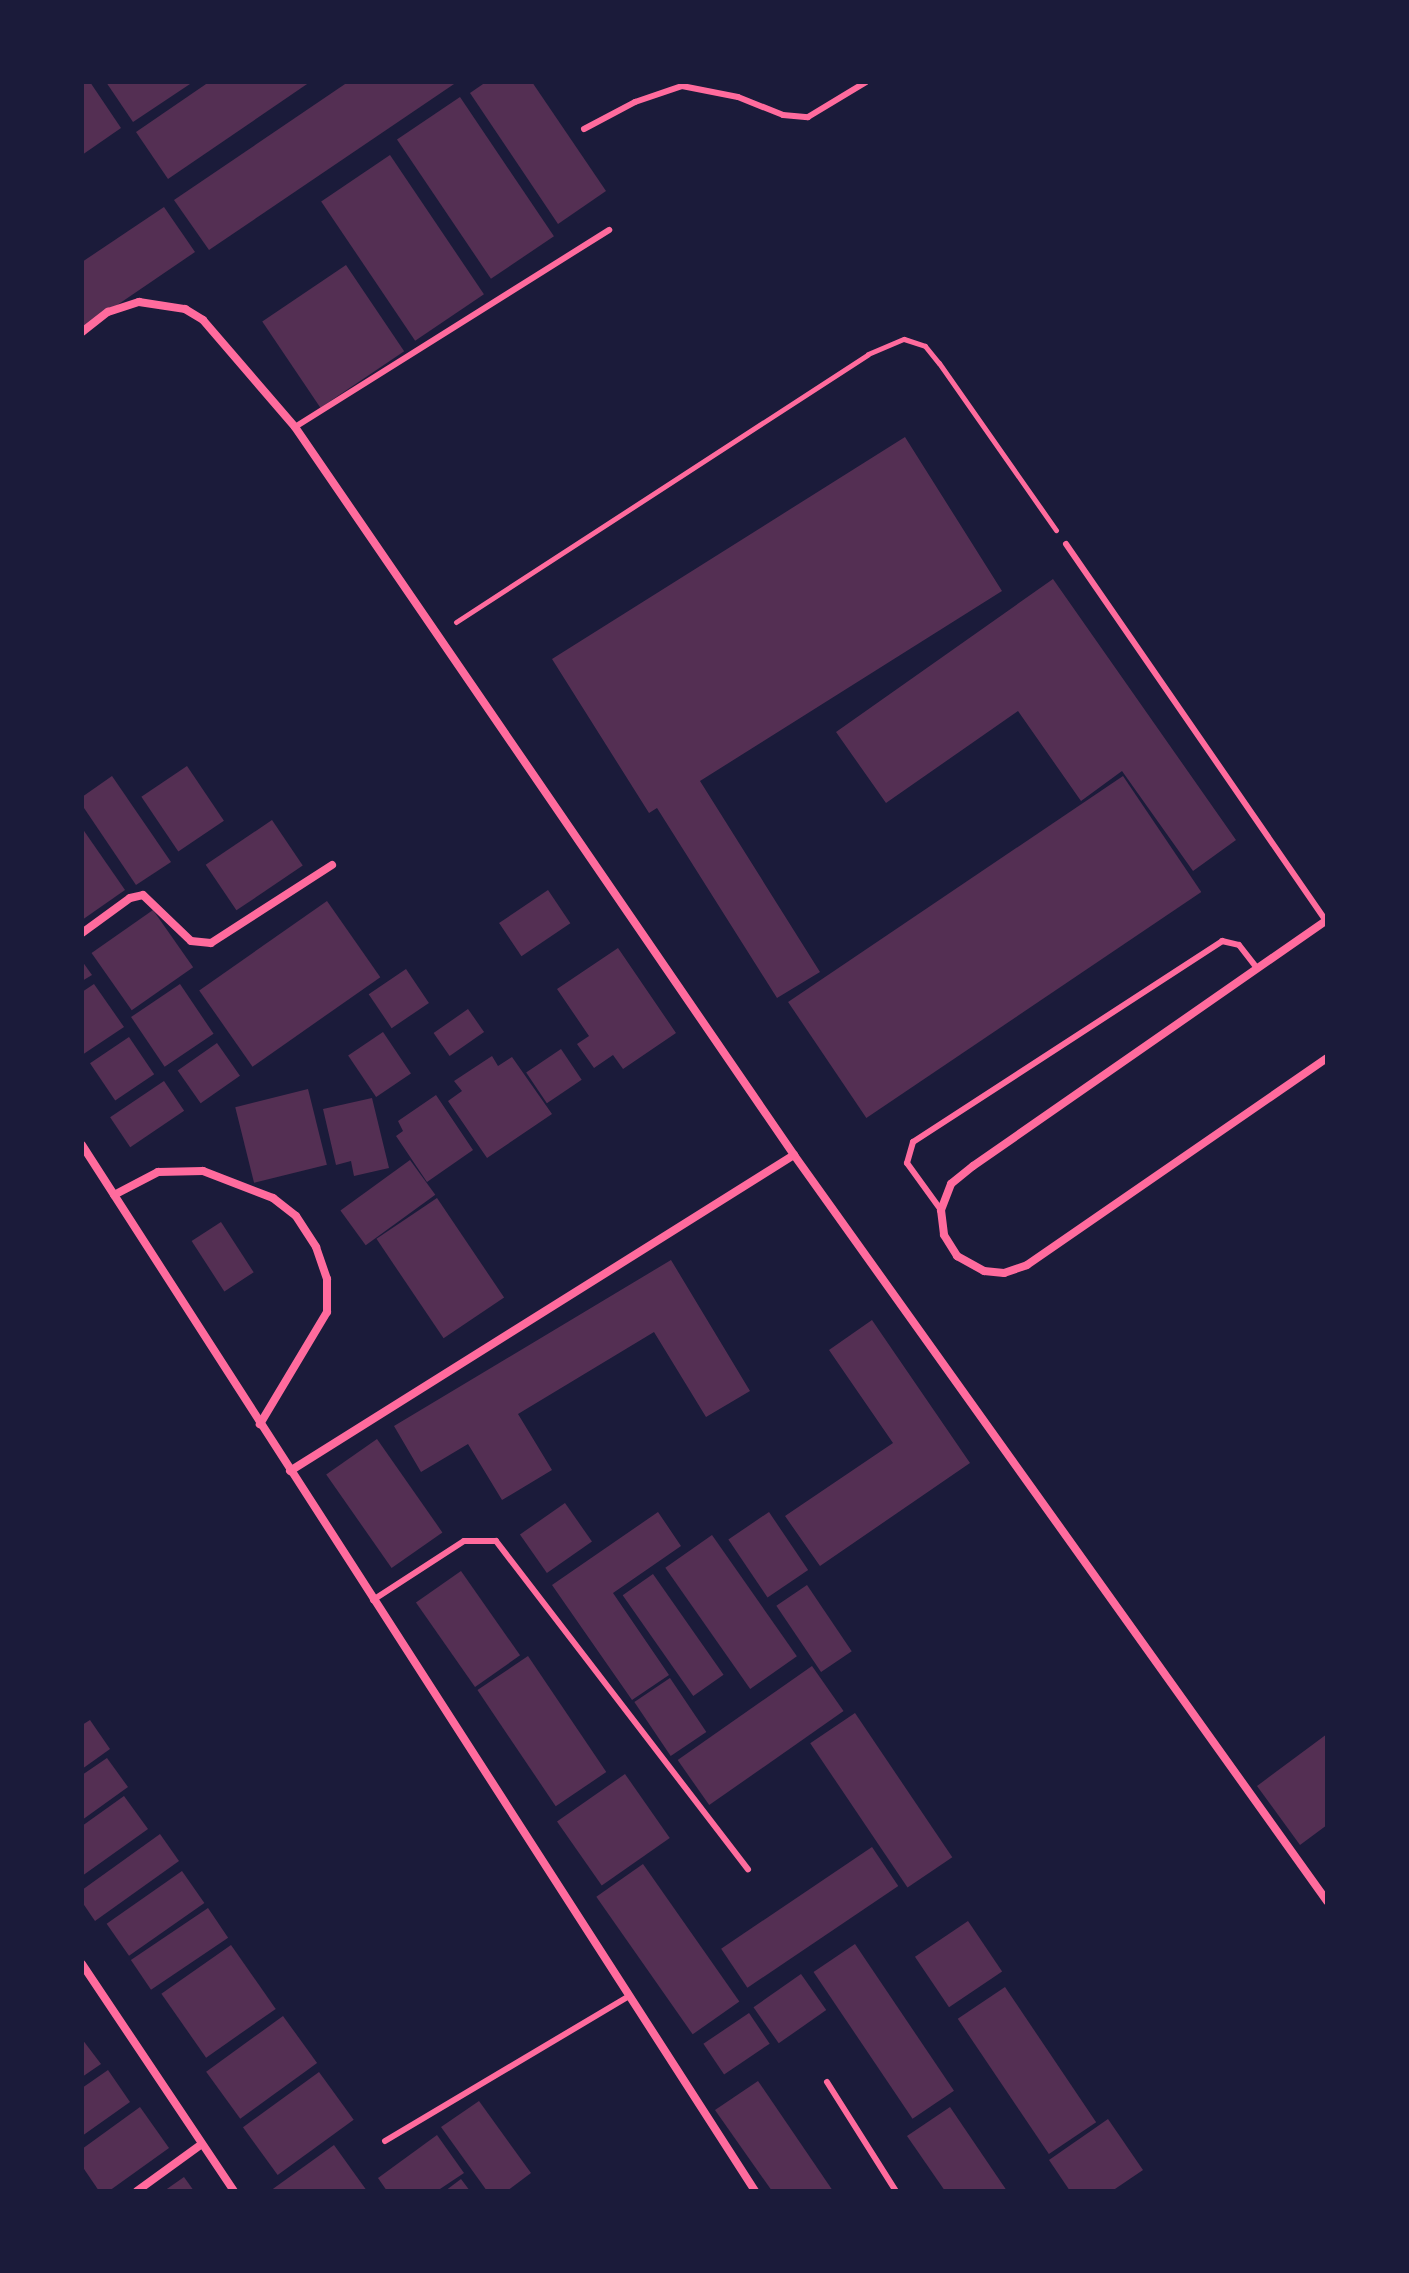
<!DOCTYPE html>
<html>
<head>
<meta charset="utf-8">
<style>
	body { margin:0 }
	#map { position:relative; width:1409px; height:2273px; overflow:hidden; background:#1b1b3a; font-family:Lora,serif }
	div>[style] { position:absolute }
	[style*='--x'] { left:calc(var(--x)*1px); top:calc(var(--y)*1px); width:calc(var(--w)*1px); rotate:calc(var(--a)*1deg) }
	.building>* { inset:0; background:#542f53; transform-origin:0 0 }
	.path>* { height:5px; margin:-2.5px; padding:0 2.5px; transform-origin:2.5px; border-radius:2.5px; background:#ff6b9d }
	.service>* { height:6px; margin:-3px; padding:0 3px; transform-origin:3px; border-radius:3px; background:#ff6b9d }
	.minor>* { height:8px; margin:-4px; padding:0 4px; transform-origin:4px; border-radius:4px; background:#ff6b9d }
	span { translate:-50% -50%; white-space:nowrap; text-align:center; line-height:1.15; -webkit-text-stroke:7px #1b1b3a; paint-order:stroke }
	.frame { position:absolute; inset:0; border:84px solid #1b1b3a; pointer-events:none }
</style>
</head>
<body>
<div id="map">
	<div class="building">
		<div style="clip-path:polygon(82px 82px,90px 82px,121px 128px,82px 155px)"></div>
		<div style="clip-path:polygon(106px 82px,193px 82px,133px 122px)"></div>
		<div style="clip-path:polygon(209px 82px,310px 82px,168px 179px,136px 132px)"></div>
		<div style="clip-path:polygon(348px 82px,457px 82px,209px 250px,174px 200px)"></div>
		<div style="clip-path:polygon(486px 82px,532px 82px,606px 191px,558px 224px,470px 93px)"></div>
		<div style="left:460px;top:97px;width:168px;height:76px;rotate:56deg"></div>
		<div style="left:390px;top:155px;width:168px;height:83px;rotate:56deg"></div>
		<div style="clip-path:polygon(164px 207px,195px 252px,82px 329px,82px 262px)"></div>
		<div style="left:346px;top:265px;width:104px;height:101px;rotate:56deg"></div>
		<div style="clip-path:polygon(905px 437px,1002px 591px,700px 781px,820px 972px,777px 998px,657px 808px,649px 813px,552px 659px)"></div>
		<div style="clip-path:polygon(1053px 579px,1236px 840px,1193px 871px,1122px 771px,1081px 801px,1018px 711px,886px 803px,836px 732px)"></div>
		<div style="left:187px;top:766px;width:66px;height:55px;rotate:56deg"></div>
		<div style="clip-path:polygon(112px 776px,171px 862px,136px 885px,82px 805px,82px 797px)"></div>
		<div style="left:1123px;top:776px;width:140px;height:404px;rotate:56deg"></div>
		<div style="left:272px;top:820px;width:55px;height:80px;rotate:56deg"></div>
		<div style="clip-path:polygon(82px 828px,125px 890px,82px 920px)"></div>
		<div style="left:548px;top:890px;width:40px;height:59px;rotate:56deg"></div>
		<div style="left:327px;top:901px;width:93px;height:156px;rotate:55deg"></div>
		<div style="left:153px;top:910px;width:70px;height:75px;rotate:55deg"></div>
		<div style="clip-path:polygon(618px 948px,676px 1033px,623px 1069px,613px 1055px,594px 1068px,577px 1044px,589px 1036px,557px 989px)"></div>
		<div style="clip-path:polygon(82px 961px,92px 975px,82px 981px)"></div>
		<div style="left:406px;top:969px;width:41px;height:45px;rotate:56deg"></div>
		<div style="clip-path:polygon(94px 984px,124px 1027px,82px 1055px,82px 992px)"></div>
		<div style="left:180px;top:984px;width:60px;height:59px;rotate:56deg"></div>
		<div style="left:468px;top:1009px;width:28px;height:42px;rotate:55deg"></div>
		<div style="left:383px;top:1032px;width:50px;height:42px;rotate:56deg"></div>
		<div style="left:129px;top:1037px;width:45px;height:47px;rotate:56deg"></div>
		<div style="left:217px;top:1043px;width:40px;height:48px;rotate:55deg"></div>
		<div style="left:561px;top:1049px;width:37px;height:42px;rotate:56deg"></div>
		<div style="clip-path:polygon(492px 1056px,498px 1066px,512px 1057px,552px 1114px,487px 1158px,448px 1101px,462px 1091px,454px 1081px)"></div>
		<div style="left:164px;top:1081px;width:36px;height:65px;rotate:56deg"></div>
		<div style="left:308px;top:1089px;width:78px;height:75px;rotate:76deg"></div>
		<div style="clip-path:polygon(436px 1095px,473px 1150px,427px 1182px,396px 1136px,403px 1131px,398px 1121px)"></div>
		<div style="clip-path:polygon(372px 1098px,389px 1168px,354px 1176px,351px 1161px,336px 1165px,323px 1109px)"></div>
		<div style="left:410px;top:1160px;width:43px;height:86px;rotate:54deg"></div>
		<div style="left:437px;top:1198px;width:120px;height:73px;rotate:56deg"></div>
		<div style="left:221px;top:1222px;width:60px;height:35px;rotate:57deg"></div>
		<div style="clip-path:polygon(671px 1260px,750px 1391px,706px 1417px,654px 1332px,518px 1414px,552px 1470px,502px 1500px,468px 1444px,421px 1472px,394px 1426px)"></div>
		<div style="clip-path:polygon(872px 1320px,970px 1463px,820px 1566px,785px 1516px,893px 1443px,829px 1350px)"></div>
		<div style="left:377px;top:1439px;width:114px;height:62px;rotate:55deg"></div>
		<div style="left:565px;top:1503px;width:47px;height:55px;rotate:55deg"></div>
		<div style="clip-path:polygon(658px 1512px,681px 1546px,613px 1593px,669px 1675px,632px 1700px,552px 1585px)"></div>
		<div style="left:769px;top:1512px;width:70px;height:49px;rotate:56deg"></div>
		<div style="left:712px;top:1535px;width:148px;height:57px;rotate:55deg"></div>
		<div style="left:461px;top:1571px;width:103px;height:55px;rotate:55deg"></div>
		<div style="left:653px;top:1574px;width:123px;height:37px;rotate:55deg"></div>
		<div style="left:807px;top:1585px;width:80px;height:37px;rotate:56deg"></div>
		<div style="left:528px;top:1656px;width:140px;height:61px;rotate:56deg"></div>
		<div style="left:812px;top:1666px;width:55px;height:164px;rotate:55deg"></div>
		<div style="left:670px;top:1678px;width:65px;height:43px;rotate:56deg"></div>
		<div style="left:855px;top:1713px;width:174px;height:54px;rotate:56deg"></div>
		<div style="clip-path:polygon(90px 1720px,110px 1749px,82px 1769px,82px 1725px)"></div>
		<div style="clip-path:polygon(1327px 1734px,1327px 1825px,1300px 1845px,1257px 1786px)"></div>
		<div style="clip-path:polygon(107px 1758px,128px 1787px,82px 1820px,82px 1775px)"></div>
		<div style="left:625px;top:1774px;width:78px;height:83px;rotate:55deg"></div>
		<div style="clip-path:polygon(124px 1796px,148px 1829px,82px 1876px,82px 1826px)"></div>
		<div style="clip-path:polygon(160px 1834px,179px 1861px,95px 1921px,82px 1902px,82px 1890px)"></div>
		<div style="left:872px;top:1847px;width:47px;height:182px;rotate:56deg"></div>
		<div style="left:643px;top:1864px;width:168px;height:57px;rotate:55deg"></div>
		<div style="left:182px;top:1871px;width:39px;height:92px;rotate:55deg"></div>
		<div style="left:208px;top:1908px;width:36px;height:93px;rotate:56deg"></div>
		<div style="left:968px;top:1921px;width:61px;height:64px;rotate:56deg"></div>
		<div style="left:855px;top:1944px;width:177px;height:50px;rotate:56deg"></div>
		<div style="left:231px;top:1945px;width:78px;height:85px;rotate:55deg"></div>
		<div style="left:801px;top:1974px;width:44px;height:58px;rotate:55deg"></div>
		<div style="left:1005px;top:1987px;width:163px;height:57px;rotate:56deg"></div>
		<div style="left:749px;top:2013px;width:37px;height:55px;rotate:56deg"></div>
		<div style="left:283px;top:2016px;width:58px;height:95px;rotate:54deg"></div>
		<div style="clip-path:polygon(82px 2039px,101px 2064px,82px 2077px)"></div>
		<div style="clip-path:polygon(108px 2070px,130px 2102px,82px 2136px,82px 2088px)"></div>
		<div style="left:319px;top:2072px;width:59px;height:94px;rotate:54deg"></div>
		<div style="clip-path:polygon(758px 2081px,833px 2191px,772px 2191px,715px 2110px)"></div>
		<div style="clip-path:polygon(479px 2101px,531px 2173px,507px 2191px,487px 2191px,441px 2127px)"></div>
		<div style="clip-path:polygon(140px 2107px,169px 2148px,109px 2191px,99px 2191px,82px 2166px,82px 2149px)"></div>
		<div style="clip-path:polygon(950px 2107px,1007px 2191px,945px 2191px,907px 2136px)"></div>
		<div style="clip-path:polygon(1108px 2119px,1143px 2170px,1112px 2191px,1070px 2191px,1049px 2160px)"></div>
		<div style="clip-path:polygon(437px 2135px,464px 2173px,437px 2191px,387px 2191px,378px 2178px)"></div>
		<div style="clip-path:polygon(334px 2145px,367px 2191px,270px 2191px)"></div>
		<div style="clip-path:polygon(184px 2177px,194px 2191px,164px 2191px)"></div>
		<div style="clip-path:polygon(461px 2179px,470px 2191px,445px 2191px)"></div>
	</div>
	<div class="path">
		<div style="--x:456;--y:622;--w:491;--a:-33"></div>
		<div style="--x:868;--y:354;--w:39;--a:-23"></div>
		<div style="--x:904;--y:339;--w:22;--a:18"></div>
		<div style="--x:925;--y:346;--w:22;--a:51"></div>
		<div style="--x:939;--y:363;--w:204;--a:55"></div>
	</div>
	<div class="service">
		<div style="--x:584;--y:129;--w:58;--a:-27.9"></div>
		<div style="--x:635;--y:102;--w:50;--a:-18.8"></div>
		<div style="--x:682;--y:86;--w:57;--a:11.1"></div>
		<div style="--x:738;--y:97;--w:48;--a:21.8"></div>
		<div style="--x:783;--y:115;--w:25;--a:5"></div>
		<div style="--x:808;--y:117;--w:68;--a:-31.1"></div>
		<div style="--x:295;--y:427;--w:371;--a:-32.1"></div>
		<div style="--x:1066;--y:544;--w:458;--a:55.4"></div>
		<div style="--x:941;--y:1210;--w:58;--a:-125.9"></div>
		<div style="--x:907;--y:1163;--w:22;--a:-74"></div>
		<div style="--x:913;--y:1142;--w:369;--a:-33"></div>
		<div style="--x:1222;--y:941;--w:17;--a:13"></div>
		<div style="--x:1239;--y:945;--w:28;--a:52"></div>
		<div style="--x:373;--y:1600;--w:108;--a:-33"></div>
		<div style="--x:464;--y:1541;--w:32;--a:0"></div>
		<div style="--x:496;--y:1541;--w:414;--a:52.5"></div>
		<div style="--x:827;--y:2082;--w:129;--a:57.7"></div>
		<div style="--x:385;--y:2141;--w:282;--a:-30.7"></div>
	</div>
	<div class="minor">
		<div style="--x:82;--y:332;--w:33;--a:-38"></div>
		<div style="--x:108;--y:312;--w:33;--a:-18"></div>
		<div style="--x:139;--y:302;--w:47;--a:8.7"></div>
		<div style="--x:185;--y:309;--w:21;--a:31"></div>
		<div style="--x:203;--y:320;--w:141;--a:49.3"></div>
		<div style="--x:295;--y:427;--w:883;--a:55.57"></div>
		<div style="--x:794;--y:1155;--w:917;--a:54.46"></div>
		<div style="--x:1327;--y:920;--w:431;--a:145.2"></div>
		<div style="--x:973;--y:1166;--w:28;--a:141"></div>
		<div style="--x:951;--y:1184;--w:28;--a:111"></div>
		<div style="--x:941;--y:1210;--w:25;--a:83"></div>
		<div style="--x:944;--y:1235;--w:25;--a:58"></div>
		<div style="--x:957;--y:1256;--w:31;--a:29"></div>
		<div style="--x:984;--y:1271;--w:20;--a:6"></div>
		<div style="--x:1004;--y:1273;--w:24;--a:-19"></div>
		<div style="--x:1027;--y:1265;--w:364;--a:-34.6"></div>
		<div style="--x:82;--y:933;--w:59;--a:-36.1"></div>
		<div style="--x:130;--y:898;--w:13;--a:-13"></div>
		<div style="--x:143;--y:895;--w:66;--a:43.8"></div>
		<div style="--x:191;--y:941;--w:20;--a:6"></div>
		<div style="--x:211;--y:943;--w:144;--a:-32.8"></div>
		<div style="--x:82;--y:1145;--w:1244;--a:57.24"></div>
		<div style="--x:114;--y:1195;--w:50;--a:-27.6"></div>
		<div style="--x:158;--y:1172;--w:45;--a:-1.3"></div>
		<div style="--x:203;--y:1171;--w:75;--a:21.1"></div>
		<div style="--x:273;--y:1198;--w:29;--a:38"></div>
		<div style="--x:296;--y:1216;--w:37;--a:57"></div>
		<div style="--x:316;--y:1247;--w:34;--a:71"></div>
		<div style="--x:327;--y:1279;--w:33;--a:90"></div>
		<div style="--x:327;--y:1312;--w:131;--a:120.9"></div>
		<div style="--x:290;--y:1471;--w:595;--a:-32.09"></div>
		<div style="--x:82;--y:1964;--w:273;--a:56.2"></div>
		<div style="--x:137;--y:2191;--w:80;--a:-35.9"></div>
	</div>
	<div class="frame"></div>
</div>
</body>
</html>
